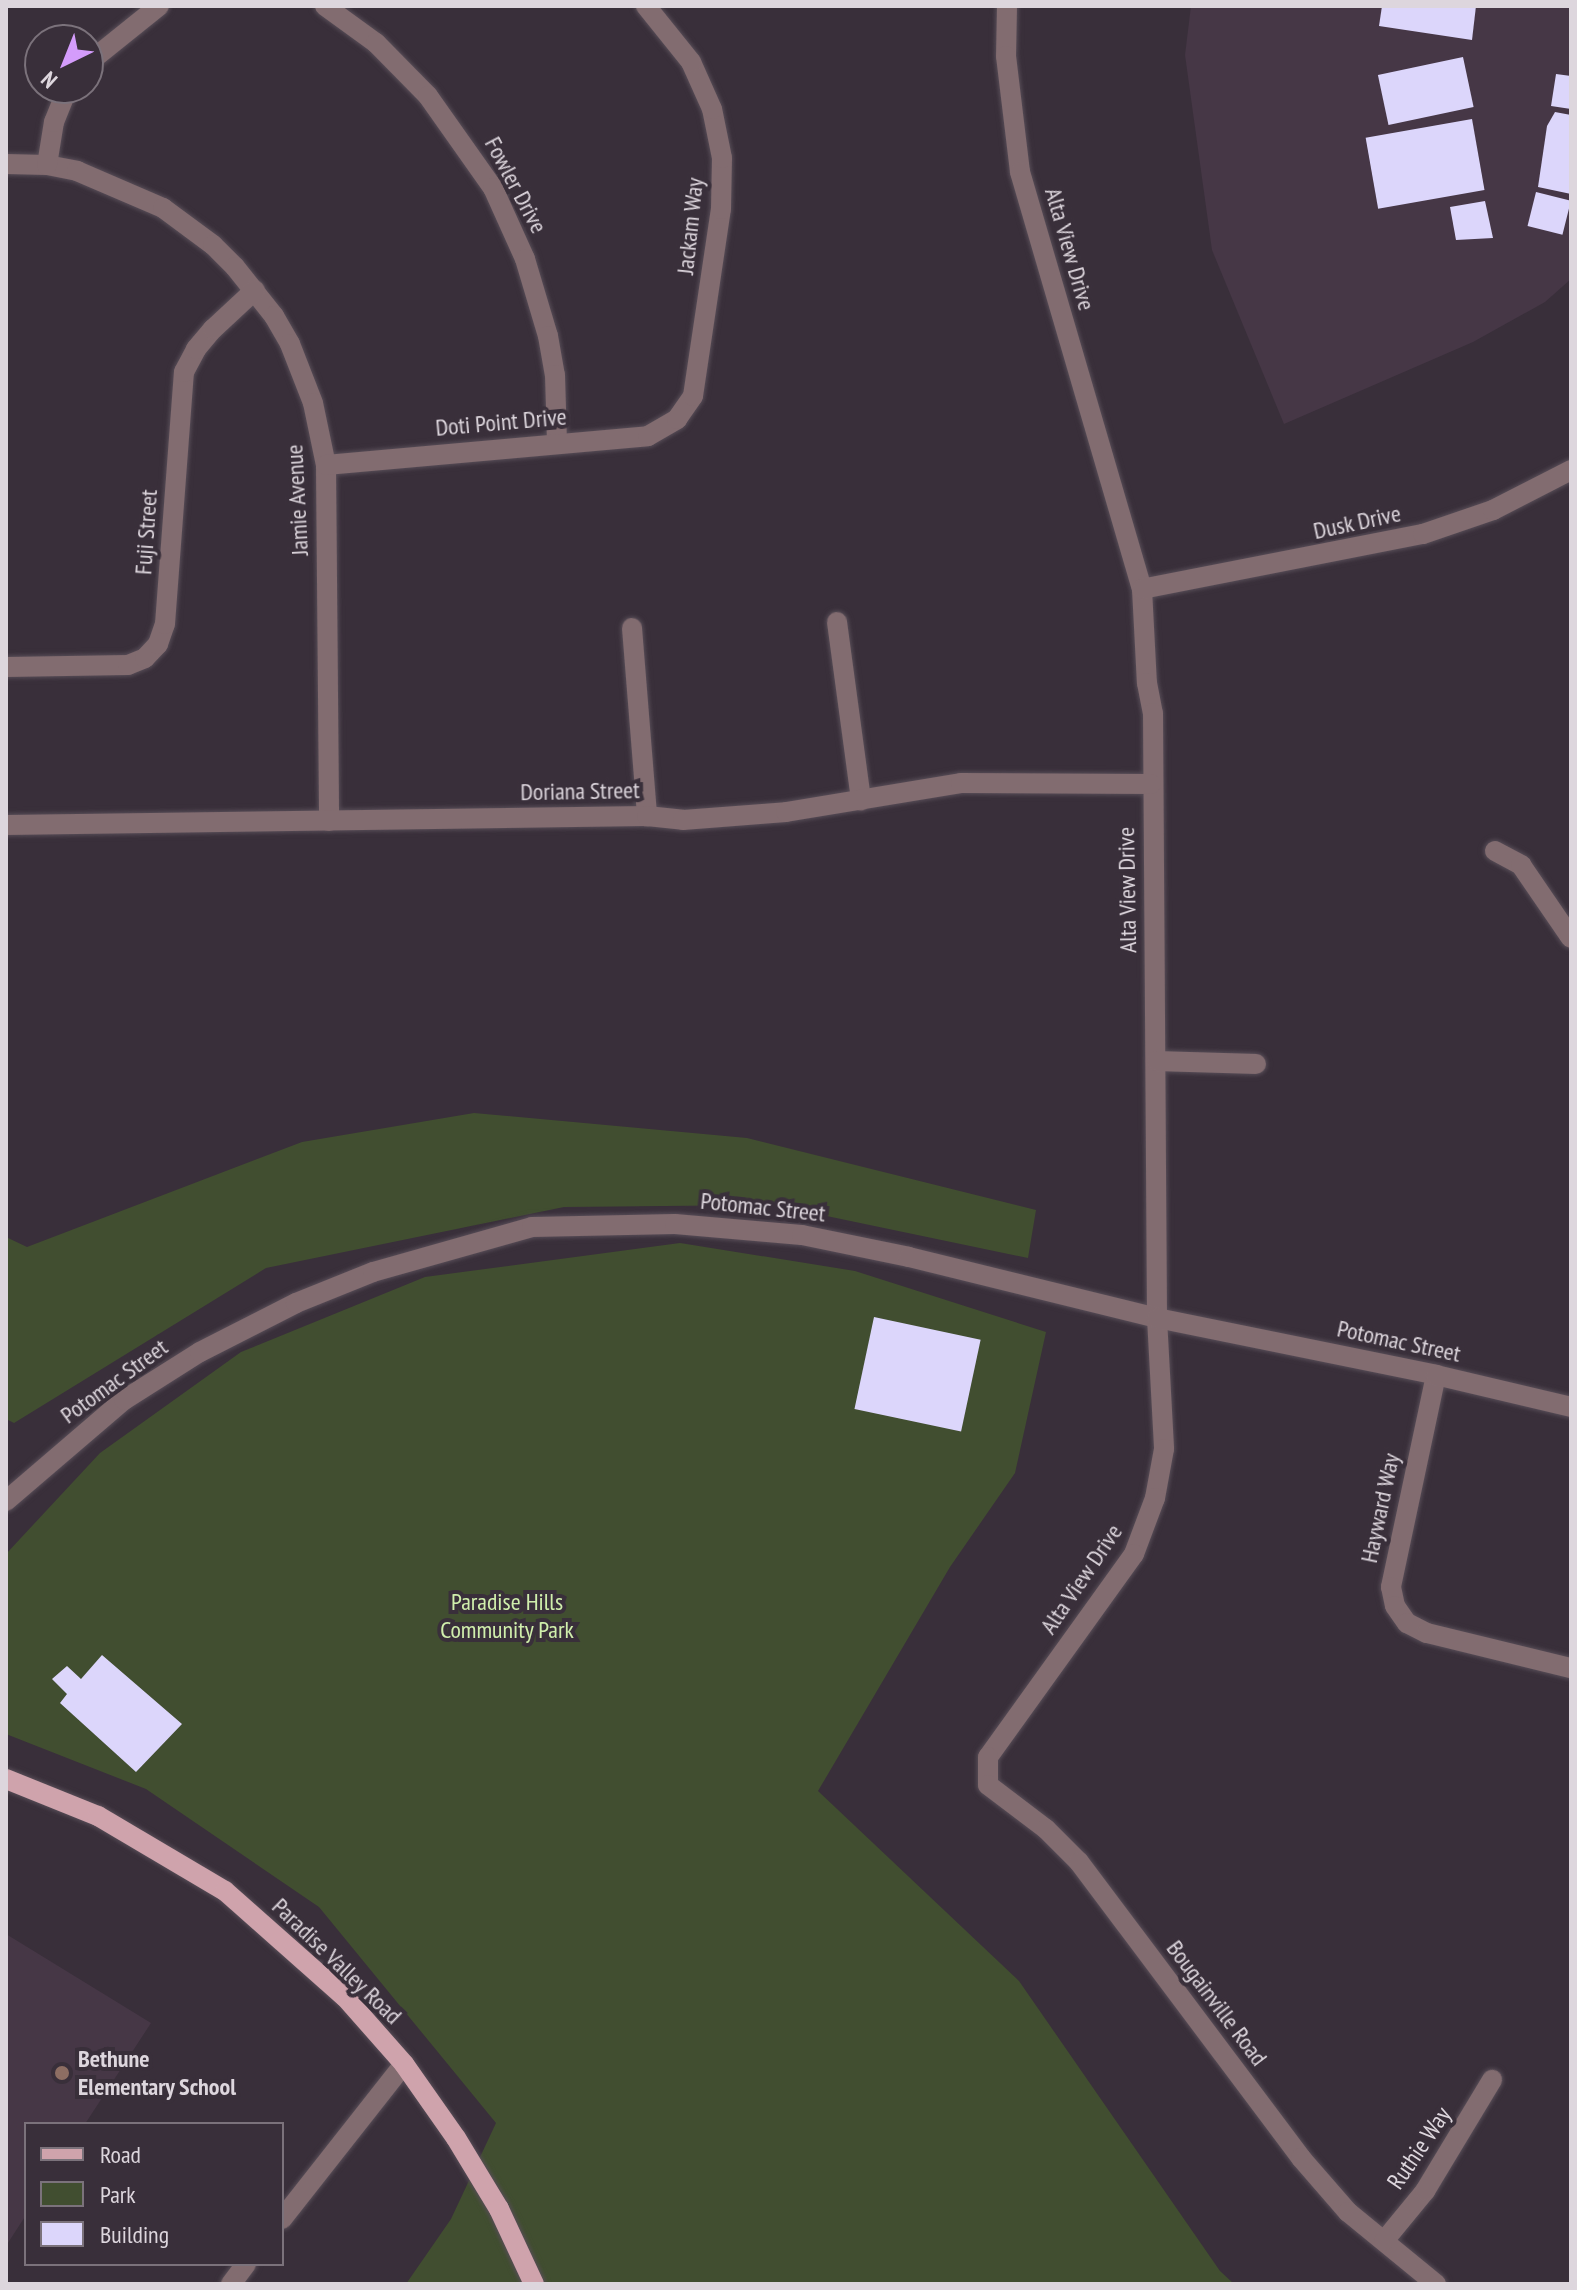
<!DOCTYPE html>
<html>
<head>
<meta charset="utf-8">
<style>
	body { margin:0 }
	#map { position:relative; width:1577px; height:2290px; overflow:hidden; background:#392f3a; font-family:"PT Sans Narrow",sans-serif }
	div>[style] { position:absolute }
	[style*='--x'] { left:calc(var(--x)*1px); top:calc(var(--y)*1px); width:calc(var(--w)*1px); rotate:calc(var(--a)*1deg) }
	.built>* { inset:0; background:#463746 }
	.green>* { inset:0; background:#414e30 }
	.building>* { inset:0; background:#dcd6fb; transform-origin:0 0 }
	.roads { filter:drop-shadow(0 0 2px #574d57) drop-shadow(0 0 2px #574d57) }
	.minor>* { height:20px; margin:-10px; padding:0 10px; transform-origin:10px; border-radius:10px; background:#826c70 }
	.major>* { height:20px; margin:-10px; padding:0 10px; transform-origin:10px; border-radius:10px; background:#cfa3ac }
	.dots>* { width:22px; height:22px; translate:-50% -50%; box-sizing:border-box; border:4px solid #392f3a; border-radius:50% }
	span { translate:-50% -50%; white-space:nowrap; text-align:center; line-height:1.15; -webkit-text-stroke:8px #392f3a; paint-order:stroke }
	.street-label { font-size:24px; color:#ddd6dd }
	.park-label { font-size:24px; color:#d0efac }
	.poi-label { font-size:24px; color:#ddd6dd; font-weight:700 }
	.left { translate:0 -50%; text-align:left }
	.frame { position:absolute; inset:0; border:8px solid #ddd6dd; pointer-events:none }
	.legend { position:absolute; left:24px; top:2122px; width:260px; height:144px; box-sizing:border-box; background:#392f3a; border:2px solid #7b727b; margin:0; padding:10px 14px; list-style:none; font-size:24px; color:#ddd6dd }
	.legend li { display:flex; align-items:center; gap:16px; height:40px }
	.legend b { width:40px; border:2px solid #7b727b }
	.north { position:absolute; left:24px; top:24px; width:80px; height:80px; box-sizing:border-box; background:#392f3a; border:2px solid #7b727b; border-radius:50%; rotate:223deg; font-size:22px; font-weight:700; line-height:32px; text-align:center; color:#ddd6dd }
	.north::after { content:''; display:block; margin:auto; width:28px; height:36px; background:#d49cfb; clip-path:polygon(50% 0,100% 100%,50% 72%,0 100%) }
</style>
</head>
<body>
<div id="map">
	<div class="built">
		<div style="clip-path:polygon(1191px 6px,1571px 6px,1571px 279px,1545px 302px,1473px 342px,1284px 424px,1212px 250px,1185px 55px)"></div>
		<div style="clip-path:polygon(6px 1934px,151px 2023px,85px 2124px,26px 2124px,26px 2215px,6px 2246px)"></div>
	</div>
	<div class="green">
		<div style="clip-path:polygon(474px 1113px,747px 1138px,1036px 1210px,1028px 1258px,774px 1205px,564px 1207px,266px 1268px,14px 1423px,6px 1419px,6px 1237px,27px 1247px,302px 1142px)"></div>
		<div style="clip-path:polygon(680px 1243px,855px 1271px,1046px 1332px,1015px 1473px,950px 1567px,818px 1791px,1019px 1981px,1220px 2271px,1234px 2284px,406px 2284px,451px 2219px,496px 2123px,319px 1907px,146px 1789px,6px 1734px,6px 1554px,100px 1453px,241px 1352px,425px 1277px)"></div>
	</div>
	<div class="building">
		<div style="clip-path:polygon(1382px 6px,1476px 6px,1472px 40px,1379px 26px)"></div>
		<div style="left:1463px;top:57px;width:51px;height:87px;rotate:78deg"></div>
		<div style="clip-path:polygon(1556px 74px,1571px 76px,1571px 109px,1551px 106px)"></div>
		<div style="clip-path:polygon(1555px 112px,1571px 115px,1571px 194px,1538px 187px,1547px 126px)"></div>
		<div style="left:1472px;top:119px;width:72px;height:108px;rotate:80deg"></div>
		<div style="left:1536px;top:192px;width:36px;height:35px;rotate:14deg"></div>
		<div style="clip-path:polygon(1485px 201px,1493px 238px,1456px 240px,1450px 207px)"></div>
		<div style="left:874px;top:1317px;width:109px;height:94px;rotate:12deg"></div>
		<div style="clip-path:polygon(102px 1655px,182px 1724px,136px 1772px,60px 1703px,67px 1694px,52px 1679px,67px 1666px,81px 1679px)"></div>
	</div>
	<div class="roads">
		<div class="minor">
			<div style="--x:325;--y:6;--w:63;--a:36"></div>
			<div style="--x:376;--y:43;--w:74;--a:45.5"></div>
			<div style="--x:428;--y:96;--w:113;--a:54.8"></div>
			<div style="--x:493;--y:188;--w:78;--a:65.7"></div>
			<div style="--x:525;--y:259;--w:80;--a:73.4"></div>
			<div style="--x:548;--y:336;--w:40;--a:80"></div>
			<div style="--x:555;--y:375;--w:68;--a:88.3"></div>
			<div style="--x:1007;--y:6;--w:50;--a:91.1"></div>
			<div style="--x:1006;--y:56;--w:117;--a:83.1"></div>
			<div style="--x:1020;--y:172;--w:434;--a:73.7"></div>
			<div style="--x:1142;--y:589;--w:94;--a:87"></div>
			<div style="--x:1147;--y:683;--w:31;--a:79"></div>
			<div style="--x:1153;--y:713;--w:605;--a:89.62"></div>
			<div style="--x:1157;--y:1318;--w:131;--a:86.9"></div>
			<div style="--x:1164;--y:1449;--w:50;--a:100.4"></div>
			<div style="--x:1155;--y:1498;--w:60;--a:110.6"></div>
			<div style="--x:1134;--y:1554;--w:250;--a:125.7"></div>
			<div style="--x:988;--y:1757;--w:28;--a:90"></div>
			<div style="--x:988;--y:1785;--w:73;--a:37.2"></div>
			<div style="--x:1046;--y:1829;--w:47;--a:45"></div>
			<div style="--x:1079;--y:1862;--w:370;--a:53.1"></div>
			<div style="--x:1301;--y:2158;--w:72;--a:49"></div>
			<div style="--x:1348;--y:2212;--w:114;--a:39.3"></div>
			<div style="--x:88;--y:63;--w:91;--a:-38.8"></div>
			<div style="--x:6;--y:164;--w:41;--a:1.4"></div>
			<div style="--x:47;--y:165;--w:31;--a:11"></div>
			<div style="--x:77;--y:171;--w:94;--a:23.3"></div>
			<div style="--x:163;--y:208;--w:62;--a:36.5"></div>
			<div style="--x:213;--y:245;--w:31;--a:45"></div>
			<div style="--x:235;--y:267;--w:63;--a:51.5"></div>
			<div style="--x:274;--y:316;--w:32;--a:60"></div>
			<div style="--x:290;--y:344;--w:63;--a:68.7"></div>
			<div style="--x:313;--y:403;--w:63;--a:78.2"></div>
			<div style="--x:326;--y:465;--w:356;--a:89.5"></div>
			<div style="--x:47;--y:165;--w:44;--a:-80.8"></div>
			<div style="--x:54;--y:122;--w:37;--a:-68"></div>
			<div style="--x:326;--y:465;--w:323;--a:-5.1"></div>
			<div style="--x:648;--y:436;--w:34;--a:-30"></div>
			<div style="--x:677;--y:419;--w:28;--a:-55"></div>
			<div style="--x:693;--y:396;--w:189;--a:-81.5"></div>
			<div style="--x:721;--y:209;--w:51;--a:-88.9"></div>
			<div style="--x:722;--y:158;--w:50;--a:-101.5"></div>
			<div style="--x:712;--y:109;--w:51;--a:-114.1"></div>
			<div style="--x:691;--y:62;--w:72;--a:-128.8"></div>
			<div style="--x:1142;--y:589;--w:286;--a:-11.1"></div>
			<div style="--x:1423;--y:534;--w:74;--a:-18.9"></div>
			<div style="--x:1493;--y:510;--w:88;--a:-27.1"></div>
			<div style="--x:837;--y:622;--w:180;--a:82.3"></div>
			<div style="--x:632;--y:628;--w:189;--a:85.4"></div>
			<div style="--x:6;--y:667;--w:122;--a:-0.9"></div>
			<div style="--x:128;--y:665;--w:18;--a:-22"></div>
			<div style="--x:145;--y:658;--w:19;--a:-47"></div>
			<div style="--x:158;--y:644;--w:21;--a:-71"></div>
			<div style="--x:165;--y:624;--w:253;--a:-85.7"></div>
			<div style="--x:184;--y:372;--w:26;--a:-62"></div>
			<div style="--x:196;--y:349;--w:26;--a:-50"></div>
			<div style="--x:213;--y:329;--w:57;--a:-42.9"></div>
			<div style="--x:6;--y:825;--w:641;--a:-0.8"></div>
			<div style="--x:647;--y:816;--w:36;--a:6"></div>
			<div style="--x:683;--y:820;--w:103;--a:-4.4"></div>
			<div style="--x:786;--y:812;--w:177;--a:-9.4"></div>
			<div style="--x:961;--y:783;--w:190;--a:0.3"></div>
			<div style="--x:1495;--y:851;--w:30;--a:28"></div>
			<div style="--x:1521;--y:865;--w:88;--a:55.6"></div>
			<div style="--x:1157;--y:1061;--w:99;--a:1.7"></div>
			<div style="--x:1436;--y:1375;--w:217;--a:102"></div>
			<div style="--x:1391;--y:1587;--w:19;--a:78"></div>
			<div style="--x:1395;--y:1606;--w:21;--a:55"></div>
			<div style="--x:1407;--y:1623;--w:22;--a:27"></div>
			<div style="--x:1427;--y:1633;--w:148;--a:13.7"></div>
			<div style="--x:6;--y:1501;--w:155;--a:-40.6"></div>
			<div style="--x:124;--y:1400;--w:90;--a:-32.3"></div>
			<div style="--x:200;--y:1352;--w:108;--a:-27"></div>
			<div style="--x:296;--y:1303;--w:83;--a:-21.9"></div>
			<div style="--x:373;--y:1272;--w:165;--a:-15.8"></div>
			<div style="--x:532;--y:1227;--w:143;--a:-1.2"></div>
			<div style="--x:675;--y:1224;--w:127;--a:5"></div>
			<div style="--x:802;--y:1235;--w:109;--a:11.6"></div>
			<div style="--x:909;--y:1257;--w:255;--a:13.8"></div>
			<div style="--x:1157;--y:1318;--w:285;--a:11.5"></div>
			<div style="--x:1436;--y:1375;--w:139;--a:13.3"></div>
			<div style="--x:282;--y:2219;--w:197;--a:-51.8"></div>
			<div style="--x:1384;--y:2241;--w:65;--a:-50.6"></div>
			<div style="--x:1425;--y:2191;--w:130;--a:-58.9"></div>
			<div style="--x:231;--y:2284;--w:25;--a:-53"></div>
		</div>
		<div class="major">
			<div style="--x:6;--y:1779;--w:99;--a:21.9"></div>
			<div style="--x:98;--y:1816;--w:147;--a:30.6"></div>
			<div style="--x:225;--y:1891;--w:160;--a:41.5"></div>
			<div style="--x:345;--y:1997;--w:89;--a:48.6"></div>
			<div style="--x:404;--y:2064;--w:90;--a:54.9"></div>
			<div style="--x:456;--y:2138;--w:83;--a:58.8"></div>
			<div style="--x:499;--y:2209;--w:83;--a:65"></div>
		</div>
	</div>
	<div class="dots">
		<div style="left:62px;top:2073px;background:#8d6e63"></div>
	</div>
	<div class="street-label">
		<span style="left:516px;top:185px;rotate:62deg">Fowler Drive</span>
		<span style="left:690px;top:226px;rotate:-84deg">Jackam Way</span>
		<span style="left:1070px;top:249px;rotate:74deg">Alta View Drive</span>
		<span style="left:501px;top:422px;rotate:-5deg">Doti Point Drive</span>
		<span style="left:297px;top:500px;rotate:-93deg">Jamie Avenue</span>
		<span style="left:1357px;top:522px;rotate:-12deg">Dusk Drive</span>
		<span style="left:146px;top:532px;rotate:-86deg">Fuji Street</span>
		<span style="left:580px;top:791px;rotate:-1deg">Doriana Street</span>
		<span style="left:1127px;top:890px;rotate:-91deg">Alta View Drive</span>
		<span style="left:763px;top:1207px;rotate:6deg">Potomac Street</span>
		<span style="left:1399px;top:1341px;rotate:12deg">Potomac Street</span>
		<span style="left:114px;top:1381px;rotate:-36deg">Potomac Street</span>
		<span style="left:1380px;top:1508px;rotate:-78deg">Hayward Way</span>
		<span style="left:1081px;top:1579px;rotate:-56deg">Alta View Drive</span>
		<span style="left:337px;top:1961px;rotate:44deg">Paradise Valley Road</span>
		<span style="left:1217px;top:2003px;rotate:53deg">Bougainville Road</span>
		<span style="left:1419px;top:2148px;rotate:-56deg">Ruthie Way</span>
	</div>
	<div class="park-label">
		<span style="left:507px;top:1616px">Paradise Hills<br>Community Park</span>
	</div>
	<div class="poi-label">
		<span class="left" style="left:78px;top:2073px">Bethune<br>Elementary School</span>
	</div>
	<div class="frame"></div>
	<ul class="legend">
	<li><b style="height:10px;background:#cfa3ac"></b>Road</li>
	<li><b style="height:22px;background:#414e30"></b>Park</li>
	<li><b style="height:22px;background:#dcd6fb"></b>Building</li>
	</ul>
	<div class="north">N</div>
</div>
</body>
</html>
